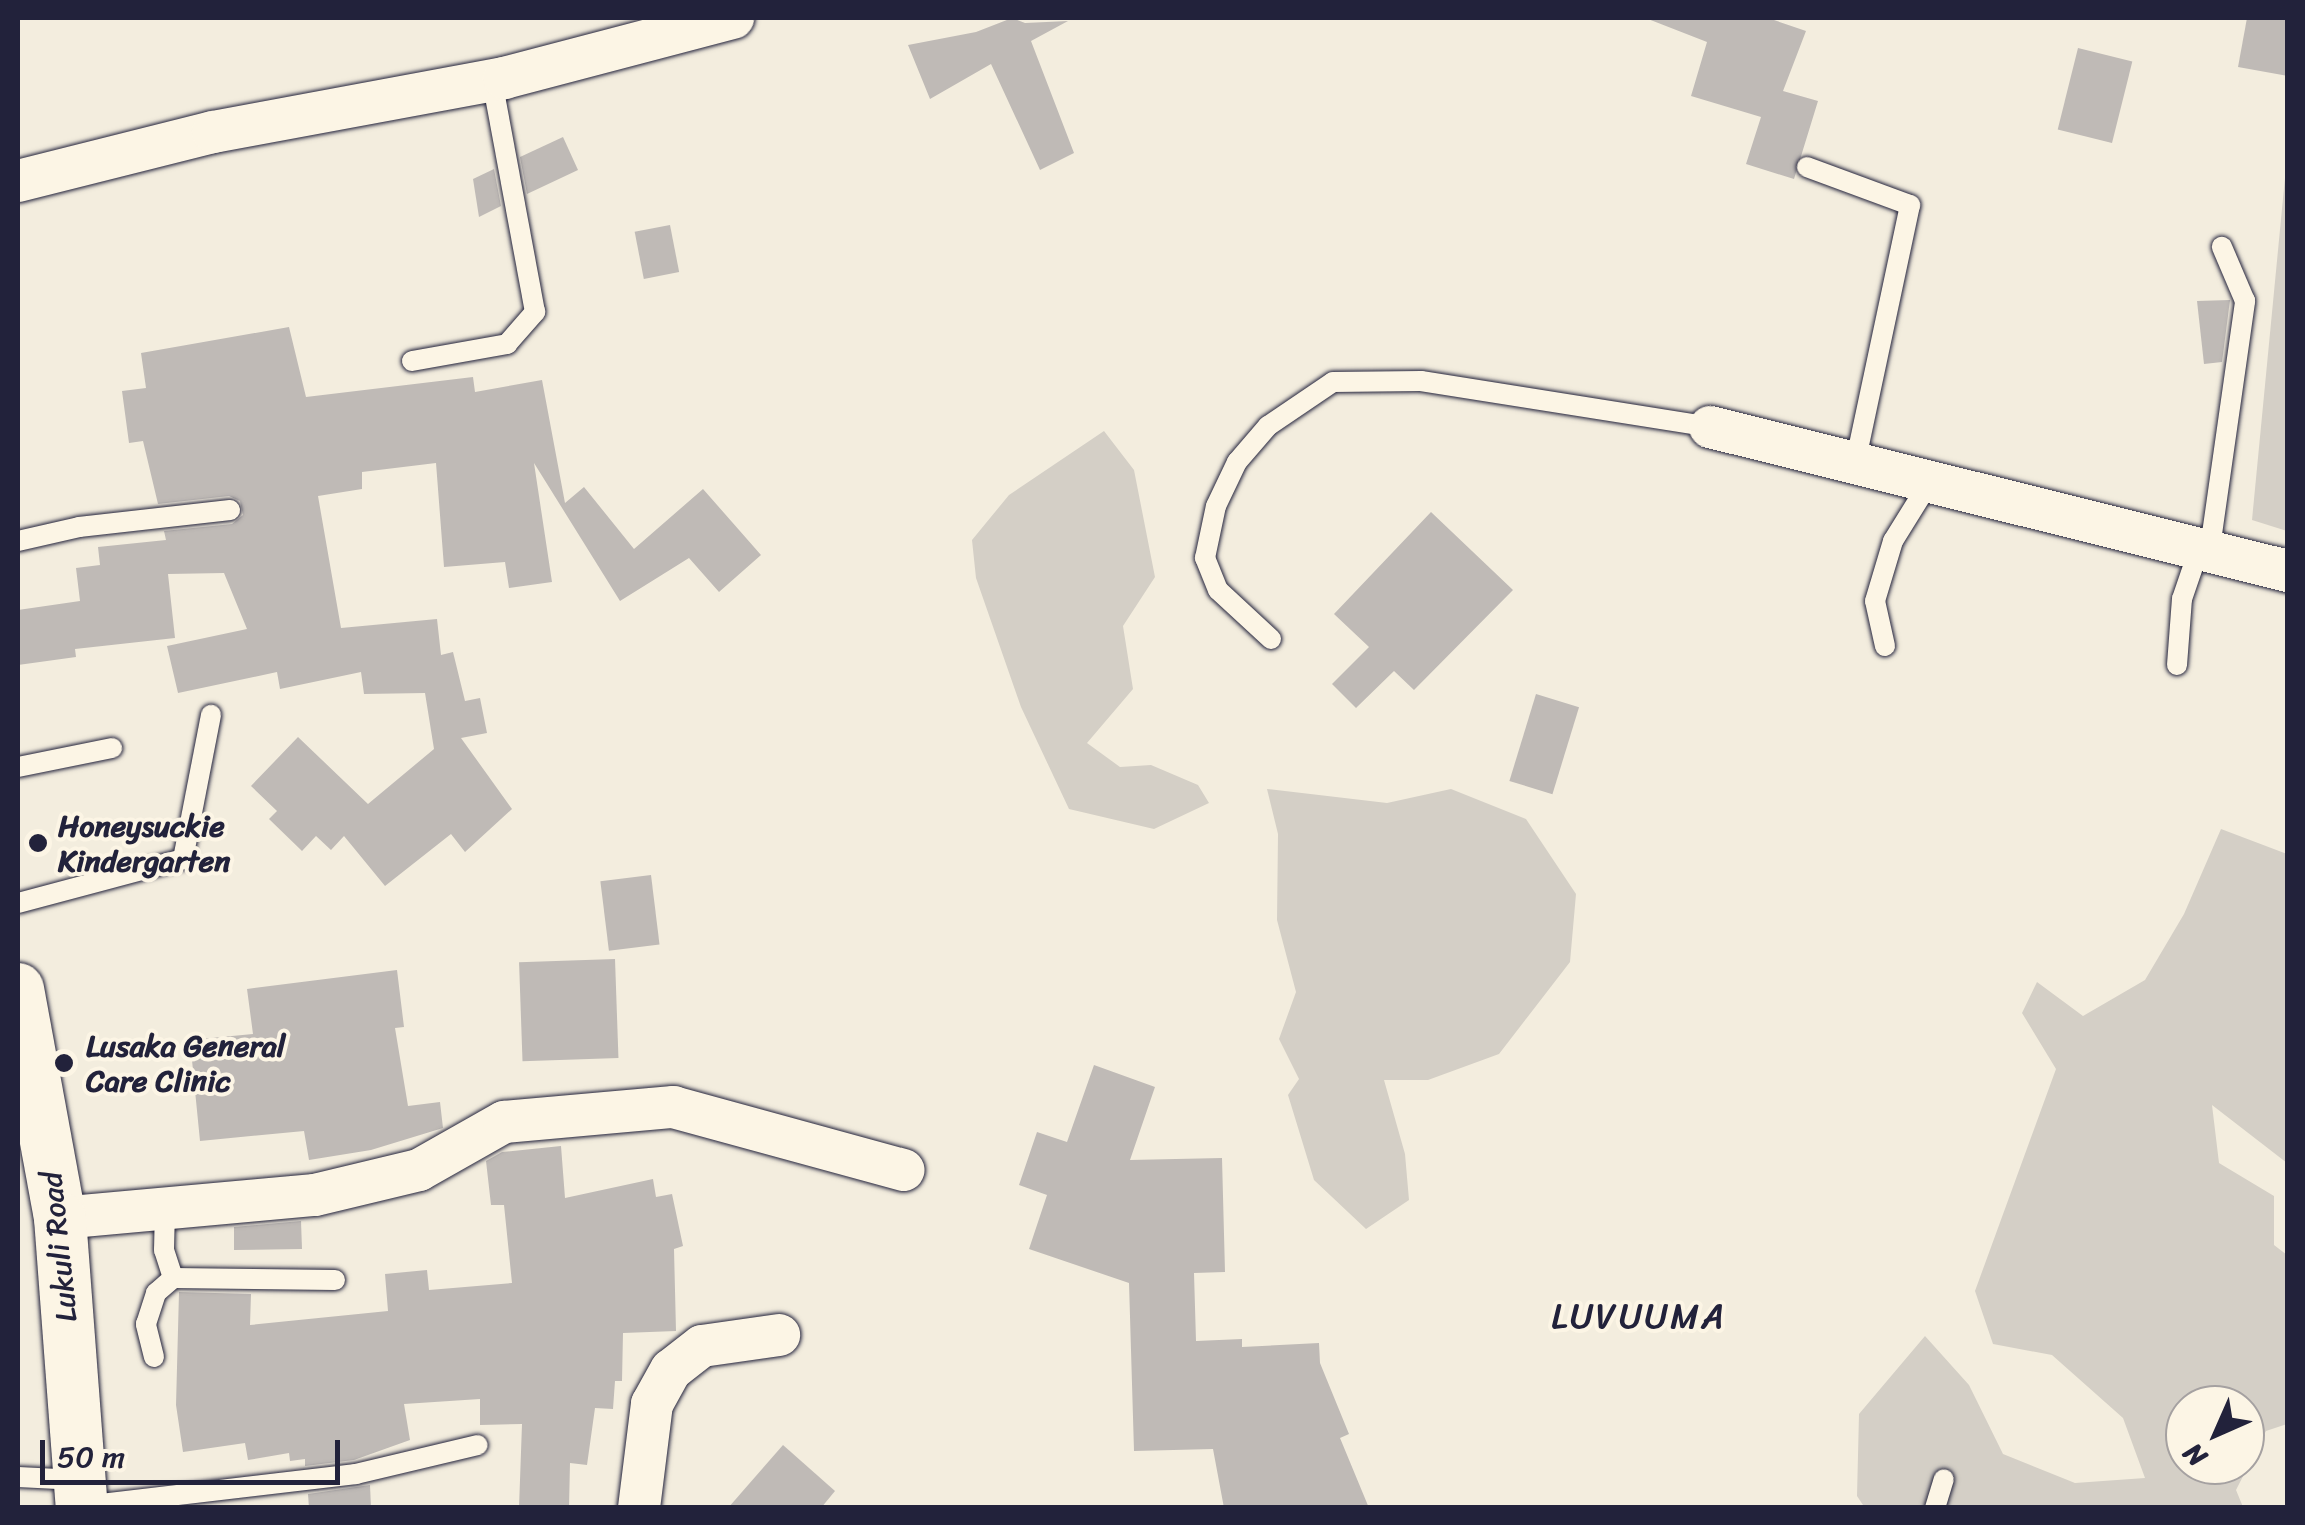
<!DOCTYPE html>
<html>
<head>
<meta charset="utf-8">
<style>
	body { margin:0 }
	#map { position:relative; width:2305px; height:1525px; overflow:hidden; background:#f3edde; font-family:Sriracha,sans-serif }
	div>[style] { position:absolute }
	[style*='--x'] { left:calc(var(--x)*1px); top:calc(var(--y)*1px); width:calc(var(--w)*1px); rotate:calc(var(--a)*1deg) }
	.green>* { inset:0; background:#d4cfc6 }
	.building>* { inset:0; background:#bfbab6; transform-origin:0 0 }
	.roads { filter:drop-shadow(0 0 2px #22223b) drop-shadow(0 0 2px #22223b) }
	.service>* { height:20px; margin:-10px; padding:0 10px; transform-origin:10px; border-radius:10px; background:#fcf5e5 }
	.minor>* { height:42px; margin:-21px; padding:0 21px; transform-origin:21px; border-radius:21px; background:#fcf5e5 }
	.tertiary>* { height:52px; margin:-26px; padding:0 26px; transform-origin:26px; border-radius:26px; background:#fcf5e5 }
	.dots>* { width:28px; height:28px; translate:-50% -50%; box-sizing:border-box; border:5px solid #fcf5e5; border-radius:50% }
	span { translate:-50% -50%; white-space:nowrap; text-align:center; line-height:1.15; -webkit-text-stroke:8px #fcf5e5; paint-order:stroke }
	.poi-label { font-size:30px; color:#22223b; font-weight:700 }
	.left { translate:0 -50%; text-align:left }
	.street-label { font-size:30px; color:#22223b }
	.quarter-label { font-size:35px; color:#22223b; letter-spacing:2.5px }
	.frame { position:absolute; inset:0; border:20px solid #22223b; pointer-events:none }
	.north { position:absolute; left:2165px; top:1385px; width:100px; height:100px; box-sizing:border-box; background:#fcf5e5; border:2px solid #a5a1a1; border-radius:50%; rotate:225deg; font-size:28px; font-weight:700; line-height:40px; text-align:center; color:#22223b }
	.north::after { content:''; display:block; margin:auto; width:35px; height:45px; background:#22223b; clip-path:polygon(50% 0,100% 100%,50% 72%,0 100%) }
	.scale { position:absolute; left:40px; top:1440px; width:300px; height:45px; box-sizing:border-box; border:5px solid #22223b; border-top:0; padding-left:12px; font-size:30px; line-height:35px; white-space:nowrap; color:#22223b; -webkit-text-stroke:8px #fcf5e5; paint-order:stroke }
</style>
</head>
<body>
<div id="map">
	<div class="green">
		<div style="clip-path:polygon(2287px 157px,2288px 531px,2287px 531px,2252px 520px)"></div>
		<div style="clip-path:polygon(1104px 431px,1134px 470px,1155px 577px,1123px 626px,1133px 689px,1087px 743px,1120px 767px,1151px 765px,1198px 785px,1209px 803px,1154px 829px,1069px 809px,1021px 707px,976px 578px,972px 540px,1009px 495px)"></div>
		<div style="clip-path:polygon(1267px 789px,1387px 803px,1451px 789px,1526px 819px,1576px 894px,1570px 962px,1499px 1054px,1428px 1080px,1384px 1080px,1405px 1154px,1409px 1200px,1366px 1229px,1314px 1180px,1288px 1095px,1299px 1079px,1279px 1039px,1296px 992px,1277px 920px,1278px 834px)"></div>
		<div style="clip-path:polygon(evenodd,2221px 829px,2287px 854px,2287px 1163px,2212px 1105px,2219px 1163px,2274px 1196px,2274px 1245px,2287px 1255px,2287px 1424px,2266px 1431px,2236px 1490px,2243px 1507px,1865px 1508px,1857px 1496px,1859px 1414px,1925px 1336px,1969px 1385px,2003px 1454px,2075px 1483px,2145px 1478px,2123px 1418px,2052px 1355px,1993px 1344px,1975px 1291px,2056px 1069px,2022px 1013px,2037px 982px,2083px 1016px,2145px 980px,2184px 914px,2221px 829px,2185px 1405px,2245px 1405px,2245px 1465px,2185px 1465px,2185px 1405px)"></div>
	</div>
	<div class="building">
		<div style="clip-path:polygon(1012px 18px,1025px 23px,1068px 21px,1031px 41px,1074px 153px,1040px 170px,991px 64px,930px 99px,908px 45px,976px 32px)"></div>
		<div style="clip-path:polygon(2247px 18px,2288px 18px,2288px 76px,2238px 67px)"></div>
		<div style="clip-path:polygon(1648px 19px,1768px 18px,1806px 31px,1783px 91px,1818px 101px,1794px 179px,1746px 164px,1761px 117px,1691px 96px,1707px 42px)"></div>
		<div style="left:2078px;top:48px;width:56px;height:84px;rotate:14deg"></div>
		<div style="clip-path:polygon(563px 137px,578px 170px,527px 194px,520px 157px)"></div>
		<div style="clip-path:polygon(494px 169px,501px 206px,479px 217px,473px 179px)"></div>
		<div style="left:670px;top:225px;width:48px;height:36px;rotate:79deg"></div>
		<div style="clip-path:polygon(2230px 300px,2222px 362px,2204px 364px,2197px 301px)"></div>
		<div style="clip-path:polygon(289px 327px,306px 397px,473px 377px,475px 392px,542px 380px,565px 503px,584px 487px,634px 549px,703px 489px,761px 555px,719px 592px,689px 558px,620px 601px,534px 463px,552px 582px,509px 588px,505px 562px,444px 567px,436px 463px,362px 472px,362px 489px,318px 496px,341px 628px,437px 619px,441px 655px,453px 652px,465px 701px,480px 698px,487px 733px,461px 738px,512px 809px,465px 852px,451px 834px,385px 886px,344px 836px,331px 850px,316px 836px,302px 851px,269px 819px,277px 811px,251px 786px,298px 737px,368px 804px,434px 749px,425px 693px,364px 694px,361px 672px,280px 689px,277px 672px,178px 693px,167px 646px,247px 629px,224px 573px,168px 574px,175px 638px,75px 649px,76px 657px,18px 665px,18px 610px,80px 601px,76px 568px,100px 565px,98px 547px,166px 540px,164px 531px,232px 524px,243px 515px,240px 501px,229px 496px,158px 504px,143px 441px,129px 443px,122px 391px,146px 388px,141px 353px)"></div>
		<div style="clip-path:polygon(1431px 512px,1513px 590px,1414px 690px,1394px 671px,1356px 708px,1332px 684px,1369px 647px,1334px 614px)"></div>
		<div style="left:1536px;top:694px;width:45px;height:91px;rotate:17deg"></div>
		<div style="left:651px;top:875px;width:70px;height:51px;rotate:83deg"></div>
		<div style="left:615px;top:959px;width:99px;height:96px;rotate:88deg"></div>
		<div style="clip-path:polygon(397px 970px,404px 1027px,395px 1028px,408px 1106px,440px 1102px,443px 1128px,371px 1150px,309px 1160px,304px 1131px,200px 1141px,190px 1040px,253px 1034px,247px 989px)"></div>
		<div style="clip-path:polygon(1094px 1065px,1155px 1087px,1130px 1160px,1222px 1158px,1225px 1272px,1194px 1273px,1196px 1341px,1242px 1339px,1242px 1347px,1319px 1343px,1320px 1363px,1349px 1434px,1340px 1438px,1369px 1508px,1224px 1508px,1213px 1449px,1134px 1451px,1129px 1283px,1029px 1249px,1047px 1195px,1019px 1185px,1037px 1132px,1067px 1142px)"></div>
		<div style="clip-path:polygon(561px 1146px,565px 1198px,653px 1179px,656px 1197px,672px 1194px,683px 1246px,674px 1249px,676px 1331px,623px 1333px,622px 1381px,615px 1381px,613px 1409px,595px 1408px,587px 1465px,570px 1463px,569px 1508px,519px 1508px,522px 1424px,480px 1425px,480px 1399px,404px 1404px,410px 1440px,354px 1460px,305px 1466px,305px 1459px,290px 1461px,289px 1453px,248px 1460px,245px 1443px,183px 1452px,176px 1405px,179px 1292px,251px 1294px,250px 1325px,388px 1311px,385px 1274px,427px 1270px,429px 1290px,512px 1283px,504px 1205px,491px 1205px,486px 1161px,502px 1152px)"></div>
		<div style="clip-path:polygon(301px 1221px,302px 1249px,234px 1250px,234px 1227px)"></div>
		<div style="clip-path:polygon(783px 1445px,835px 1491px,821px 1508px,728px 1508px)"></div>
		<div style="clip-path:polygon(370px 1485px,371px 1508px,309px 1508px,308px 1494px)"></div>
	</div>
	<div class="roads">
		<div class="service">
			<div style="--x:1807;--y:167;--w:110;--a:20.3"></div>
			<div style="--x:1910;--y:205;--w:265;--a:102"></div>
			<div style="--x:412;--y:361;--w:97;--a:-10.1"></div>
			<div style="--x:507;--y:344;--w:43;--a:-48.8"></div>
			<div style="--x:535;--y:312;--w:235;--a:-100.5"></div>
			<div style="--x:18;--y:541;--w:63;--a:-12.9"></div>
			<div style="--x:79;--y:527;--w:152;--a:-6.4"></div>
			<div style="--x:2209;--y:555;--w:257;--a:-81.9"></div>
			<div style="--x:2245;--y:301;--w:59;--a:-113.1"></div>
			<div style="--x:1271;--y:639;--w:72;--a:-137.2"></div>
			<div style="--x:1218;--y:590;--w:35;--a:-112"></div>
			<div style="--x:1205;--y:558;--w:53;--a:-78.1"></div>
			<div style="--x:1216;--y:506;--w:49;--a:-64.5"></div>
			<div style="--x:1237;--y:462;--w:48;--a:-49.3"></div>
			<div style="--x:1268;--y:426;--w:78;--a:-34.1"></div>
			<div style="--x:1333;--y:382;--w:88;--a:-0.7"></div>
			<div style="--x:1421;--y:381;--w:293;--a:9"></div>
			<div style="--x:1885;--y:646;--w:46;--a:-102.5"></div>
			<div style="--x:1875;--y:601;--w:63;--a:-73.3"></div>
			<div style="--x:1893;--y:541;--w:68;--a:-58.2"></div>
			<div style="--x:2177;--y:665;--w:66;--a:-85.7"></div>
			<div style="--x:2182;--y:599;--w:50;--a:-71.2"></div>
			<div style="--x:18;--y:767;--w:96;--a:-11.4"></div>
			<div style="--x:18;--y:903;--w:171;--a:-14.9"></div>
			<div style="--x:183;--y:859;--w:147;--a:-79"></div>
			<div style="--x:165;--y:1209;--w:41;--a:91.4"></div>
			<div style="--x:164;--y:1250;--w:29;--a:72"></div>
			<div style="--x:173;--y:1278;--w:162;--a:0.7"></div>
			<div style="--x:154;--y:1357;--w:34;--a:-104"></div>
			<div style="--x:146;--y:1324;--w:33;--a:-72"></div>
			<div style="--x:156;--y:1293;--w:23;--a:-41"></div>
			<div style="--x:18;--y:1477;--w:60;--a:2.9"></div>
			<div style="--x:84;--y:1506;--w:274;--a:-6.7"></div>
			<div style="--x:356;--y:1474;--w:125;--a:-13.4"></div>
			<div style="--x:1935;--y:1508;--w:30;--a:-73"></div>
		</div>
		<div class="minor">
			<div style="--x:18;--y:181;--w:201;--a:-14.1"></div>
			<div style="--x:213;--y:132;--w:296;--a:-10.5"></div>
			<div style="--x:504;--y:78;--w:237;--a:-14.7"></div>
			<div style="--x:1710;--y:427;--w:596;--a:13.99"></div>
			<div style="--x:60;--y:1218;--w:256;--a:-5.2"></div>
			<div style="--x:315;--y:1195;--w:107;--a:-13.5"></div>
			<div style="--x:419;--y:1170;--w:98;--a:-29.5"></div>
			<div style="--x:504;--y:1122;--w:170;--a:-5.1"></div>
			<div style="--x:673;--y:1107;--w:239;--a:15.3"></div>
			<div style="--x:639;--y:1508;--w:105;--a:-82.9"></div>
			<div style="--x:652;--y:1404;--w:39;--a:-61"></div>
			<div style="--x:671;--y:1370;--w:39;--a:-38"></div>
			<div style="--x:702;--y:1346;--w:78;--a:-8.1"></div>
		</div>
		<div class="tertiary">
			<div style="--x:18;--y:989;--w:233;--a:79.6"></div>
			<div style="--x:60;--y:1218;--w:291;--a:85.7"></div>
		</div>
	</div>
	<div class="dots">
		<div style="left:38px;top:843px;background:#22223b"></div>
		<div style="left:64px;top:1063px;background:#22223b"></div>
	</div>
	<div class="poi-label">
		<span class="left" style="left:58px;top:843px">Honeysuckie<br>Kindergarten</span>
		<span class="left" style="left:86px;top:1063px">Lusaka General<br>Care Clinic</span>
	</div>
	<div class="street-label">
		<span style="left:59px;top:1247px;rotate:-96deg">Lukuli Road</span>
	</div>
	<div class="quarter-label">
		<span style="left:1639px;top:1316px">LUVUUMA</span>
	</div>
	<div class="frame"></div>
	<div class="north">N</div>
	<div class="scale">50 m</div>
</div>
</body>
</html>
